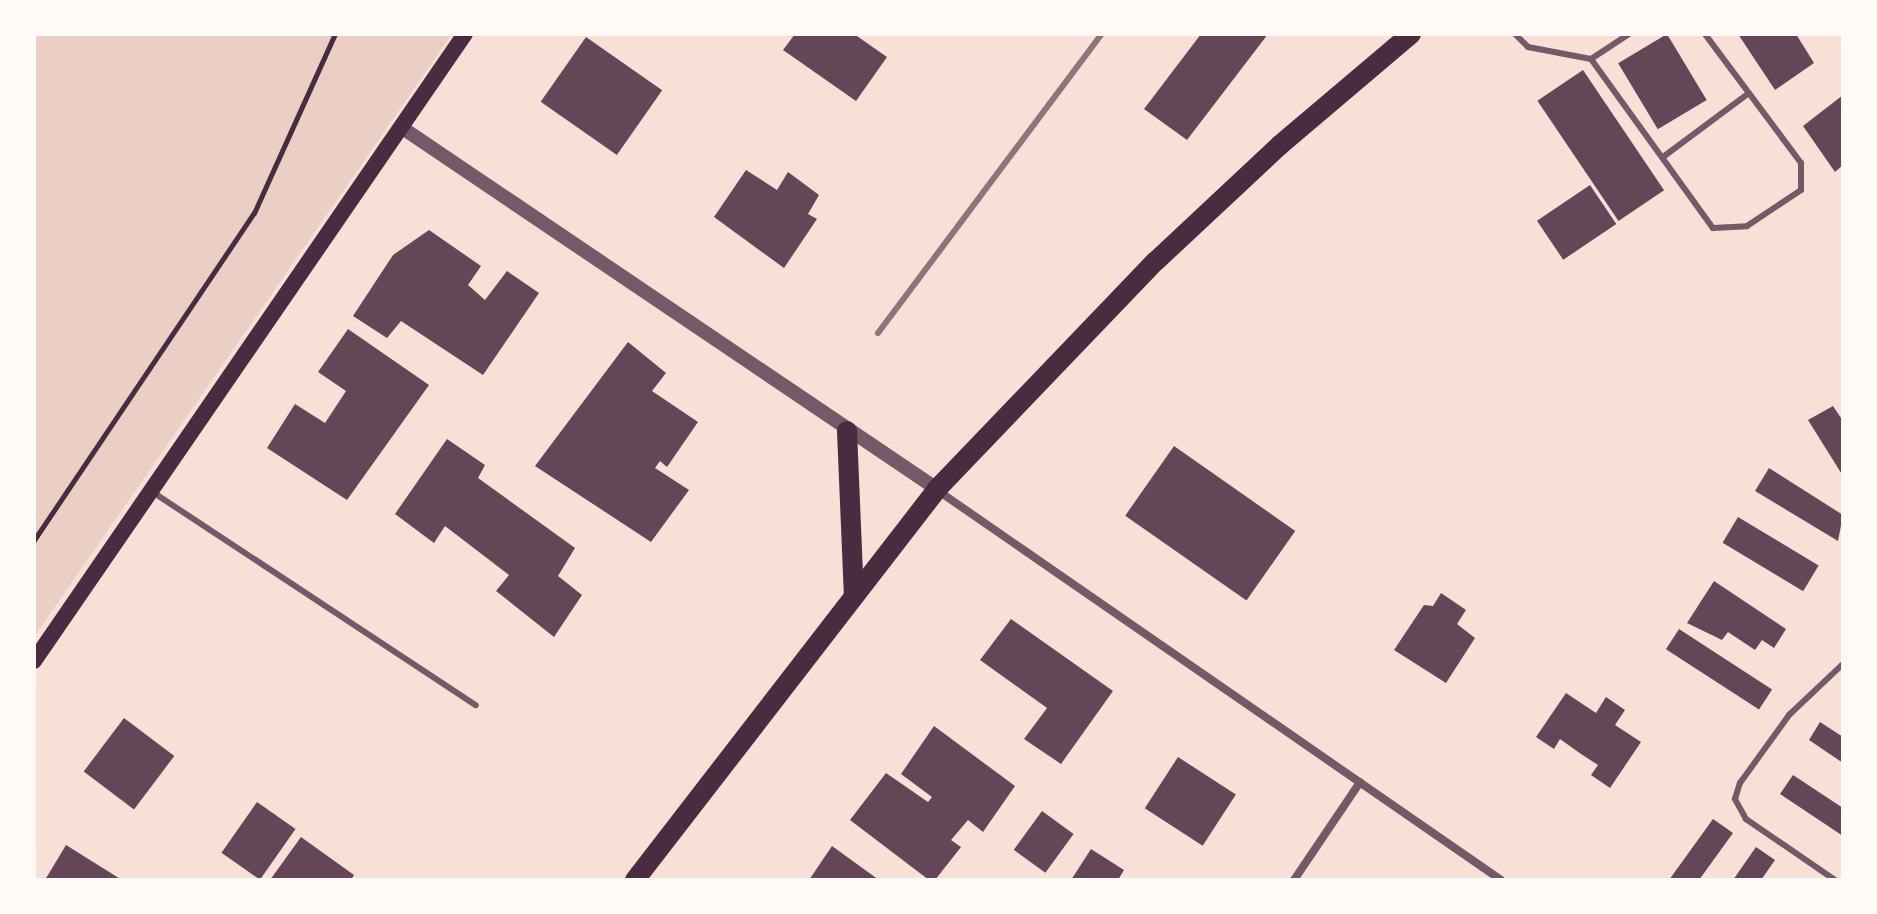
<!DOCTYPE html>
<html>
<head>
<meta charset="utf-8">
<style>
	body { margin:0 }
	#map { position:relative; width:1877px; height:914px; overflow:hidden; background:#f7e1d7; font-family:"Exo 2",sans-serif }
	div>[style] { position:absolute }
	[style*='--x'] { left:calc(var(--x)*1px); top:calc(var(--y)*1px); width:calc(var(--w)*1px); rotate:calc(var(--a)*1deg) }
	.green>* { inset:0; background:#ebcfc5 }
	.building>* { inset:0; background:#644757; transform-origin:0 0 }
	.path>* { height:5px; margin:-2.5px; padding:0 2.5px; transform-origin:2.5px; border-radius:2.5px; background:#4a2c40 }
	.service>* { height:6px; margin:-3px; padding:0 3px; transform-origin:3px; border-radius:3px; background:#755966 }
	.minor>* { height:8px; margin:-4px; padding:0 4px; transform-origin:4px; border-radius:4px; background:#755966 }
	.tertiary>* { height:14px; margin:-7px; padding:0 7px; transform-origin:7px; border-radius:7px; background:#755966 }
	.secondary>* { height:16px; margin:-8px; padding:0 8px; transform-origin:8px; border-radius:8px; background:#4a2c40 }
	.primary>* { height:20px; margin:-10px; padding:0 10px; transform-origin:10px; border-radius:10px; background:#4a2c40 }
	.rail>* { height:6px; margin:-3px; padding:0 3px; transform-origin:3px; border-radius:3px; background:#8f747c }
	span { translate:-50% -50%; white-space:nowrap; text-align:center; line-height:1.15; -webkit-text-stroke:8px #fffaf5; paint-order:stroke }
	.frame { position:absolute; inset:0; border:36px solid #fffaf5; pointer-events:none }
</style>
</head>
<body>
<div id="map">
	<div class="green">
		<div style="clip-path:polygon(34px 34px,452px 34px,34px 637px)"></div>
	</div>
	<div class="building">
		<div style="clip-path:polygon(795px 34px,854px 34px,887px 57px,856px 101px,783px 50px)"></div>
		<div style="clip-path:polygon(1201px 34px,1268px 34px,1187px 140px,1144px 109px)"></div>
		<div style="left:1667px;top:34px;width:77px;height:57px;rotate:59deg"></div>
		<div style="clip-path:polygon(1738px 34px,1796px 34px,1814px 63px,1775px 90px)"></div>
		<div style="left:586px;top:37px;width:93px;height:79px;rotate:35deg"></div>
		<div style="left:1583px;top:70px;width:145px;height:55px;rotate:56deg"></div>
		<div style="clip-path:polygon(1843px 95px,1843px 165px,1835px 172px,1803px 126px)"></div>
		<div style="clip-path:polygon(746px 170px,777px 190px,788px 172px,819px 195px,808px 214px,817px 219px,784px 268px,714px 217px)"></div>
		<div style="left:1590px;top:185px;width:47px;height:64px;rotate:56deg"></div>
		<div style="clip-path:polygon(429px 230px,481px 266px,468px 285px,485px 300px,507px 271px,539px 293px,483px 375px,401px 321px,387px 338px,353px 316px,393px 255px)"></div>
		<div style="clip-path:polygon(348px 329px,429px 385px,347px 500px,267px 448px,295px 404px,325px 423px,346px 391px,318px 372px)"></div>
		<div style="clip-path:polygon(628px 342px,666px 373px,652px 391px,698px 422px,667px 467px,660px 461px,655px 468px,689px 490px,651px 542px,535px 466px)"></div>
		<div style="clip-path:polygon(1833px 406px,1843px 421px,1843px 476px,1808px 420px)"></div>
		<div style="clip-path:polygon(447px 439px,485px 465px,478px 478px,575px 548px,558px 576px,582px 595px,554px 637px,496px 591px,509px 575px,445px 526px,434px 543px,395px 514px)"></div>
		<div style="left:1174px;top:446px;width:148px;height:85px;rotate:35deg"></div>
		<div style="clip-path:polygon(1769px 468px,1843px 515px,1838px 541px,1755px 491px)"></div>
		<div style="left:1738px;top:517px;width:94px;height:30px;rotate:31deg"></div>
		<div style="clip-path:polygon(1714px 581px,1786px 629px,1774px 648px,1762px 640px,1755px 650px,1728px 632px,1722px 640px,1687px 623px)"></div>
		<div style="clip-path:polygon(1441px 593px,1466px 610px,1457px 624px,1475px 638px,1446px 683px,1394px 650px,1424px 605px,1433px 606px)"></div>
		<div style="clip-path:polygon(1011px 619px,1113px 691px,1061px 764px,1024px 739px,1047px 708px,980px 660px)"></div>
		<div style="left:1679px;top:629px;width:111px;height:24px;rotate:33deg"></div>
		<div style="clip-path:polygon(1566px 693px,1596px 713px,1606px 697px,1625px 710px,1615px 725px,1641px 742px,1610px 788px,1591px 775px,1598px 765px,1581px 754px,1560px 739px,1554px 749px,1536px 737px)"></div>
		<div style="left:124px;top:718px;width:63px;height:67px;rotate:37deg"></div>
		<div style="clip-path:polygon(1820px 722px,1843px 737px,1843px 763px,1809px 740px)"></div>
		<div style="clip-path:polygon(934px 726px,1015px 786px,983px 832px,968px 820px,951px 840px,961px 847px,935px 880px,929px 880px,850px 820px,886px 773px,928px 802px,932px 797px,901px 774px)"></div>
		<div style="left:1178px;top:757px;width:69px;height:61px;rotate:33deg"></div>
		<div style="clip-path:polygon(1793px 775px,1843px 808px,1843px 836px,1780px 794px)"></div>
		<div style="left:257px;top:802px;width:47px;height:62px;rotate:35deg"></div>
		<div style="left:1042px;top:811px;width:39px;height:48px;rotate:36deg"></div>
		<div style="clip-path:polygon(1713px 819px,1733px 833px,1699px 880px,1669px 880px)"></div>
		<div style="clip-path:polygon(301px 837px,354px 875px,351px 880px,270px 880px)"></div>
		<div style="clip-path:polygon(66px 845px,122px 880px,45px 880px)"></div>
		<div style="clip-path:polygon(832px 846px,879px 880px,809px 880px)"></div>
		<div style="clip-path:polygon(1756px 847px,1775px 860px,1761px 880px,1733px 880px)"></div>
		<div style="clip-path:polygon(1091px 849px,1124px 870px,1118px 880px,1071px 880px)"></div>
	</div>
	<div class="path">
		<div style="--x:34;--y:540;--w:394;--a:-56.1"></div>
		<div style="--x:254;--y:213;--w:196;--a:-65.7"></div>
	</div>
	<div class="service">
		<div style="--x:1515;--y:34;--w:18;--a:45"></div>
		<div style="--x:1528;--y:47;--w:64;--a:10.8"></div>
		<div style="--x:1591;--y:59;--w:208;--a:54.2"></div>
		<div style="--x:1713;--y:228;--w:34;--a:-3"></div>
		<div style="--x:1747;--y:226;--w:65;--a:-33.7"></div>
		<div style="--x:1801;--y:190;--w:27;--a:-90"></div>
		<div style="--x:1801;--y:163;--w:161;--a:-126.7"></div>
		<div style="--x:1591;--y:59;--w:45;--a:-33.3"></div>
		<div style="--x:1663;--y:157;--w:107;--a:-36.7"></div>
		<div style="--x:151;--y:491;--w:389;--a:33.4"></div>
		<div style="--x:1835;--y:880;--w:108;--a:-145.6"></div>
		<div style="--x:1746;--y:819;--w:23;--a:-119"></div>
		<div style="--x:1735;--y:799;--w:17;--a:-73"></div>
		<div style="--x:1740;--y:783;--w:84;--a:-54.2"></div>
		<div style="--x:1789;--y:715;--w:74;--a:-43.4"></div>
	</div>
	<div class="minor">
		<div style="--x:937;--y:490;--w:686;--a:34.66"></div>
		<div style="--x:1294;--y:880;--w:118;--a:-56"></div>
	</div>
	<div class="tertiary">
		<div style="--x:401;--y:127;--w:647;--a:34.03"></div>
	</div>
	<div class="secondary">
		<div style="--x:34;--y:661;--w:761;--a:-55.5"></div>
	</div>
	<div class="primary">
		<div style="--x:847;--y:431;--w:164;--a:87.6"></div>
		<div style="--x:635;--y:880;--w:494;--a:-52.3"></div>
		<div style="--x:937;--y:489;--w:316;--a:-46.2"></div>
		<div style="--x:1156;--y:261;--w:170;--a:-43.1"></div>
		<div style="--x:1280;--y:145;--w:172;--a:-40.3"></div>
	</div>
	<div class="rail">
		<div style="--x:878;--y:333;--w:374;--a:-53.2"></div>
	</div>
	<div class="frame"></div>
</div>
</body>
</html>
